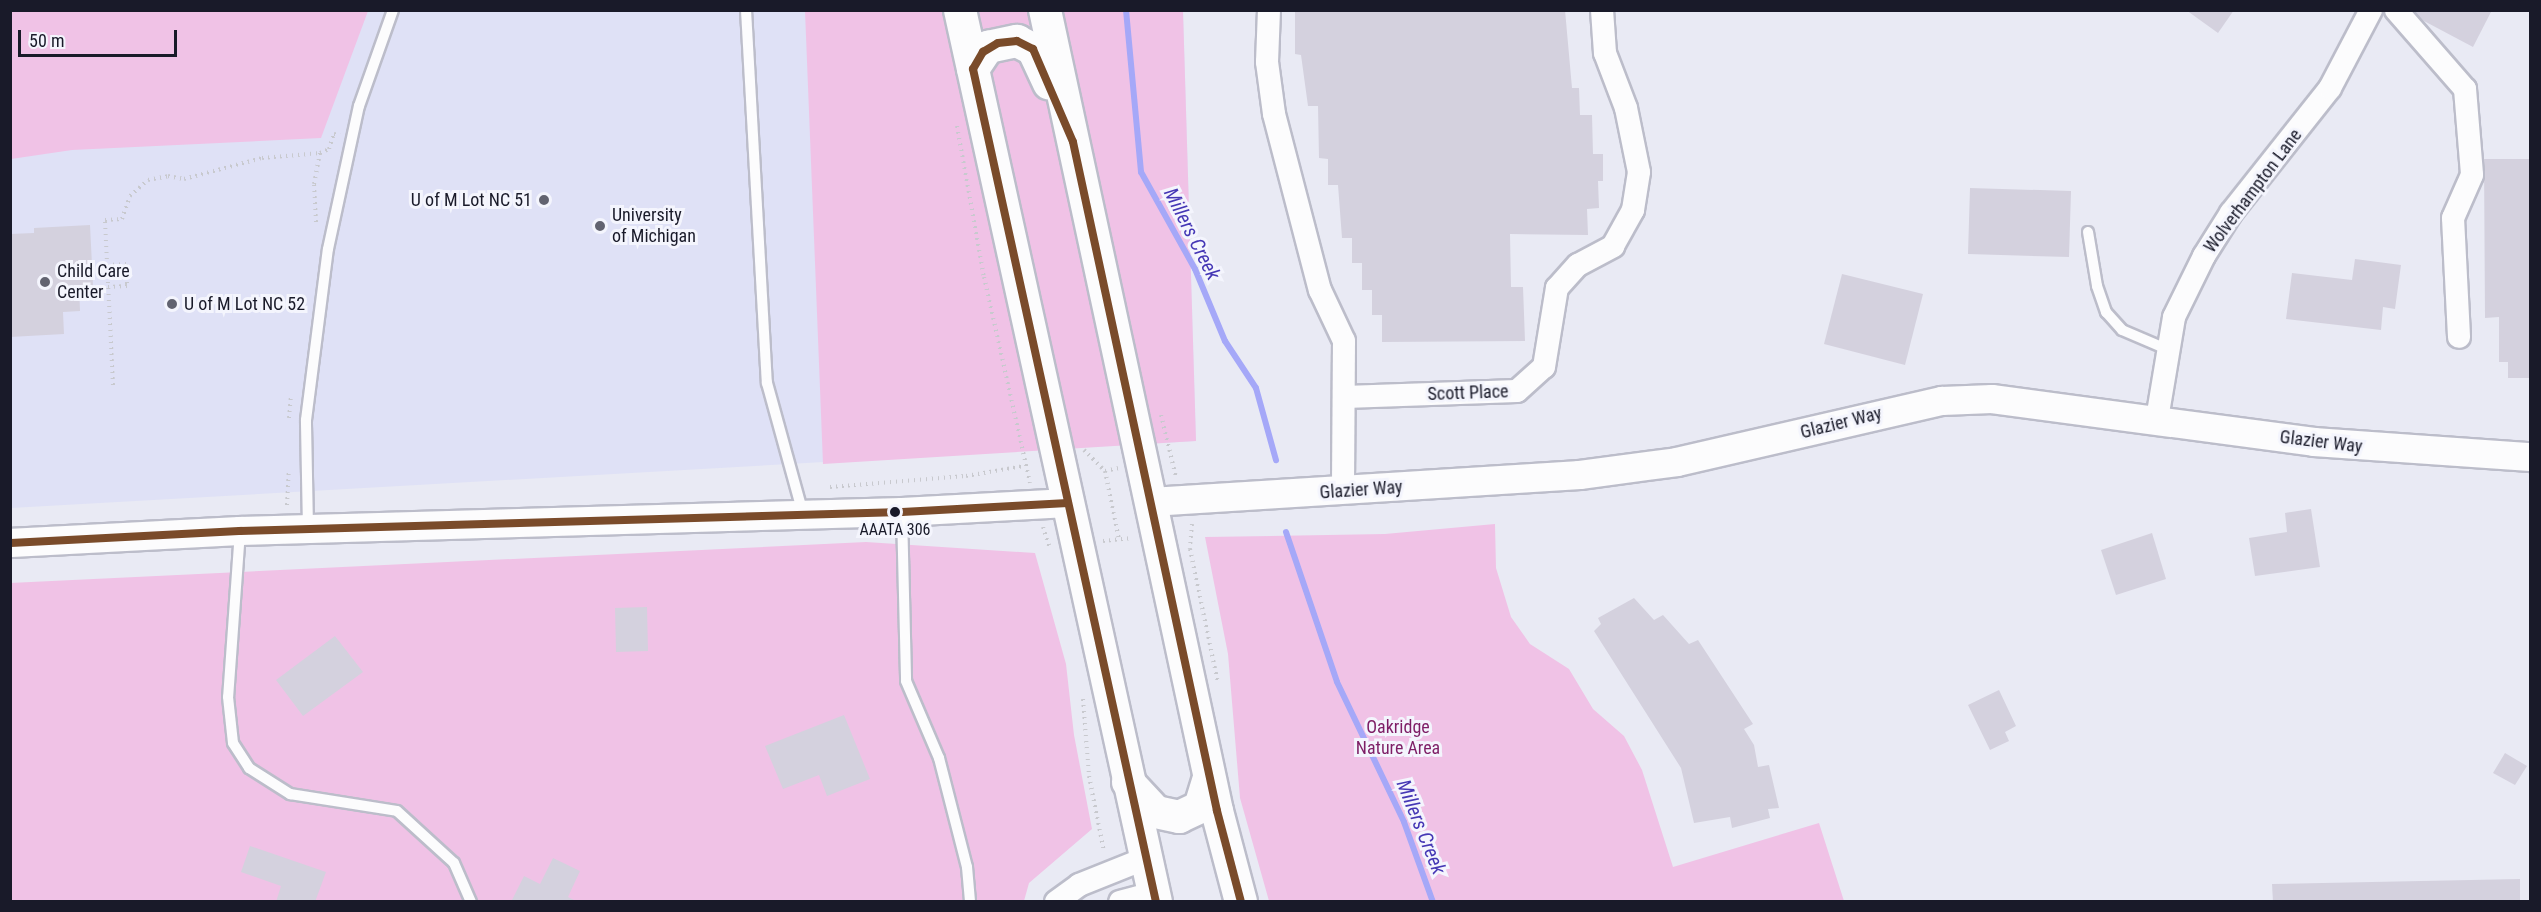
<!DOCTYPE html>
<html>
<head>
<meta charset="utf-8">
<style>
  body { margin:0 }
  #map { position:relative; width:2541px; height:912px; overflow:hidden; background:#e9eaf4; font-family:"Roboto Condensed",sans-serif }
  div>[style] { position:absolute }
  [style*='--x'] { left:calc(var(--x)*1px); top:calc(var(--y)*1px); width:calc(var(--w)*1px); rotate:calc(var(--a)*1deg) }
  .built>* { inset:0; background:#dfe1f6 }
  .green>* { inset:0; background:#f0c2e6 }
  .stream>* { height:6px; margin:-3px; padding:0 3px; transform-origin:3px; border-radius:3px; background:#a5a8f8 }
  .building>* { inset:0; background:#d4d1de }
  .path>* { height:4px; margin-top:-2px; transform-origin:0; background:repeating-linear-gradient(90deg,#c8c9ce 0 1.5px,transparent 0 6px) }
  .roads { filter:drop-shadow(2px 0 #bcbdca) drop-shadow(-2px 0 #bcbdca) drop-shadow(0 2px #bcbdca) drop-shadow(0 -2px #bcbdca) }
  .service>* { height:10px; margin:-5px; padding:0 5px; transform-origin:5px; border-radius:5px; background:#fcfcfd }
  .minor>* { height:22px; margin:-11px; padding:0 11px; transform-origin:11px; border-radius:11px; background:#fcfcfd }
  .tertiary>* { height:28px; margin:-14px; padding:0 14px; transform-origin:14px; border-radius:14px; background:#fcfcfd }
  .secondary>* { height:32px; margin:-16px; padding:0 16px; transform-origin:16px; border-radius:16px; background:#fcfcfd }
  .bus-1>* { height:8px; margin:-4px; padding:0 4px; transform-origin:4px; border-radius:4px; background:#7a4b2a }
  .dots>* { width:16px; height:16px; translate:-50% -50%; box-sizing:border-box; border:3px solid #f4f5fd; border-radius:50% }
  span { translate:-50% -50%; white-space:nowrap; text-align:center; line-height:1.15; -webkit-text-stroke:6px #f4f5fd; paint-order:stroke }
  .bus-label { font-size:16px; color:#191a29 }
  .street-label { font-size:18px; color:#191a29 }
  .poi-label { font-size:18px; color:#191a29 }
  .right { translate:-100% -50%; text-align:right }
  .left { translate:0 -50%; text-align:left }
  .park-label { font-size:18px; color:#7e1e66 }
  .water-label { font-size:20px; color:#4537b5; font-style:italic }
  .frame { position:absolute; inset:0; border:12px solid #191a29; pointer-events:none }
  .scale { position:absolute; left:18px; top:30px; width:159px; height:27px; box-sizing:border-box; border:3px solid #191a29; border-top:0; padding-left:8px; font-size:18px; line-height:21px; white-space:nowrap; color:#191a29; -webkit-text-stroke:4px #f4f5fd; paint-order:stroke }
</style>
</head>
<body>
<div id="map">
  <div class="built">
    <i style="clip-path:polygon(11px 11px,1183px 11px,1196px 441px,11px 508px)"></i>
  </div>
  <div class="green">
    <i style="clip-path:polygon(10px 11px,11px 10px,368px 11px,321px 138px,72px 150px,11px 159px)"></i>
    <i style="clip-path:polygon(805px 11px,1183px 11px,1196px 441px,823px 464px)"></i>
    <i style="clip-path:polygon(1495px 524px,1496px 568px,1511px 617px,1530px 644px,1569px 669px,1593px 709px,1624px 736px,1642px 770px,1673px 867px,1819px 823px,1844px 901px,1269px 901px,1240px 798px,1228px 654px,1205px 537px,1385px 534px)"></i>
    <i style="clip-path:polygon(866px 542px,1035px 553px,1066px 664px,1074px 735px,1092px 829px,1029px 883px,1024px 901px,11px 901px,10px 583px)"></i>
  </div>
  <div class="stream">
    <i style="--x:1126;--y:10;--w:163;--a:84.7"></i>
    <i style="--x:1141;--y:172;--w:111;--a:60.9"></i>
    <i style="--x:1195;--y:269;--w:78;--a:67.4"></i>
    <i style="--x:1225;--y:341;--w:56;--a:56.6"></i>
    <i style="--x:1256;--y:388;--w:75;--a:74.5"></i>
    <i style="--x:1286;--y:532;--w:158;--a:71.2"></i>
    <i style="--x:1337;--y:682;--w:155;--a:64.4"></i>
    <i style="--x:1404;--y:822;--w:85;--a:70.1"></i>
  </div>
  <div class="building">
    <i style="clip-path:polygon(1295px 10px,1565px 10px,1572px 88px,1579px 88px,1580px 115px,1592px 115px,1593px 154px,1603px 154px,1603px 181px,1598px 181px,1599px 208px,1587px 209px,1588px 235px,1510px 234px,1511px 287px,1523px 287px,1525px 341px,1382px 342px,1382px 315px,1372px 315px,1372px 290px,1362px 290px,1362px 263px,1352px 263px,1352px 238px,1342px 238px,1338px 185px,1328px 185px,1328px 159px,1319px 158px,1318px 106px,1308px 106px,1301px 55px,1295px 54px)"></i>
    <i style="clip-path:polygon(2186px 10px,2234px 10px,2218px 33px)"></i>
    <i style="clip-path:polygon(2414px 10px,2492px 10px,2473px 47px,2424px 21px)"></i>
    <i style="clip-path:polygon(2484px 159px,2530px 159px,2530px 378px,2508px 378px,2508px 362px,2499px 362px,2499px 317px,2485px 318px)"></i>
    <i style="clip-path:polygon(1970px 188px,2071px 191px,2069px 257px,1968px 254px)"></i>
    <i style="clip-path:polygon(90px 225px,93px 285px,79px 285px,80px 311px,63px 312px,64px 334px,10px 337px,10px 234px,34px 233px,34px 228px)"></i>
    <i style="clip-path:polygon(2355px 259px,2401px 265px,2395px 309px,2383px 307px,2381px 330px,2286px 319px,2292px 273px,2352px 280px)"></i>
    <i style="clip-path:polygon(1842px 274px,1923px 294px,1905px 365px,1824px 344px)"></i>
    <i style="clip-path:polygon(2311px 509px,2320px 567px,2255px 576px,2249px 538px,2287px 532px,2285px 513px)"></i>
    <i style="clip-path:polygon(2152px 533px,2166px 579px,2116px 595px,2101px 550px)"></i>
    <i style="clip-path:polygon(1634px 598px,1654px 620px,1663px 615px,1689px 644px,1698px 640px,1753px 724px,1744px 729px,1754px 745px,1758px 767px,1769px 765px,1779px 808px,1768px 809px,1770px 818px,1732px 828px,1730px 817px,1694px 823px,1681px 768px,1594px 631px,1601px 624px,1598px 618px)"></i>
    <i style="clip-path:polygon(647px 607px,648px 651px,616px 652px,615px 608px)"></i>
    <i style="clip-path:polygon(335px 636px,363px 672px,303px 716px,276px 680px)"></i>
    <i style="clip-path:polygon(1999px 690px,2016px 726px,2005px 732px,2009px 741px,1990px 750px,1968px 705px)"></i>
    <i style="clip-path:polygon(844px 715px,870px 779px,827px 796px,819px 775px,783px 789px,765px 746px)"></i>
    <i style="clip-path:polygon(2505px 753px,2527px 766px,2515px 785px,2493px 773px)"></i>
    <i style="clip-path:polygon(250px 846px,326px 872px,315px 902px,276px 902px,281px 886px,241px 872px)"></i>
    <i style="clip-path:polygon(553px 858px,580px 871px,568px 897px,578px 902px,511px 902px,524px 876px,540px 884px)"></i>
    <i style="clip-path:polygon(2520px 879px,2520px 902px,2273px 902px,2272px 884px)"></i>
  </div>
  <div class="path">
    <i style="--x:957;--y:126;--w:153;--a:79.9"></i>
    <i style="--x:984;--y:277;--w:211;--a:77.4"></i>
    <i style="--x:316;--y:222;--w:38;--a:-93"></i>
    <i style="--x:314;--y:184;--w:32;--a:-79"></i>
    <i style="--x:107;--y:265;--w:19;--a:-3"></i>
    <i style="--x:126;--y:264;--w:22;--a:87"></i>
    <i style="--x:127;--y:286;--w:19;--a:177"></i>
    <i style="--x:113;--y:385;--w:165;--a:-92.8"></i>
    <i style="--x:105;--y:220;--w:17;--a:-3"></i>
    <i style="--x:122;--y:219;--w:24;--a:-71"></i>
    <i style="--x:130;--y:196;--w:24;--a:-42"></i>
    <i style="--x:148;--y:180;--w:20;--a:-11"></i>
    <i style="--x:168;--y:176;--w:16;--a:11"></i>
    <i style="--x:184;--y:179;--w:81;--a:-15.1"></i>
    <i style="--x:262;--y:158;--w:58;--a:-4.9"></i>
    <i style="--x:320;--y:153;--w:10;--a:-24"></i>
    <i style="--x:329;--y:149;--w:16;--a:-72"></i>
    <i style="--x:334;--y:134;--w:6;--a:9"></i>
    <i style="--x:1161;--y:415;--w:64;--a:76.4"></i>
    <i style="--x:289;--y:418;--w:22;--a:-85"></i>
    <i style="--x:1084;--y:450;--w:30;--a:45"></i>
    <i style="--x:1105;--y:471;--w:14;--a:-12"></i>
    <i style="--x:1105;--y:471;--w:69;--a:78.4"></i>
    <i style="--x:830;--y:487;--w:136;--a:-4.6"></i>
    <i style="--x:966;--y:476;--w:59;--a:-9.8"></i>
    <i style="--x:287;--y:505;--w:34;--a:-87"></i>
    <i style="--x:1192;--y:524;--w:25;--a:95"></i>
    <i style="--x:1190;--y:549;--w:137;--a:78.2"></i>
    <i style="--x:1043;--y:527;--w:20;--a:72"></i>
    <i style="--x:1103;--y:541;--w:29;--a:-6"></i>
    <i style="--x:1083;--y:699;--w:77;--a:85.5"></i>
    <i style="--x:1089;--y:776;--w:77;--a:78.8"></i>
  </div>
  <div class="roads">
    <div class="service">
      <i style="--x:746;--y:10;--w:374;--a:86.8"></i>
      <i style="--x:767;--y:383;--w:136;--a:74.6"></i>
      <i style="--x:2088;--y:232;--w:55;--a:80.5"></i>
      <i style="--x:2097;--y:286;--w:28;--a:71"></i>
      <i style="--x:2106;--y:312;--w:24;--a:48"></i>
      <i style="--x:2122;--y:330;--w:51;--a:23.1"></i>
      <i style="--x:902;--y:513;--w:168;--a:88.6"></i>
      <i style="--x:906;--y:681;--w:84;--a:66.8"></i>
      <i style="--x:939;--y:758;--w:113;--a:75.6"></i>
      <i style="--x:967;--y:867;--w:35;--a:85"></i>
      <i style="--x:308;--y:528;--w:108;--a:-91.1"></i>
      <i style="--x:306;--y:420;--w:172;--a:-82.7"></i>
      <i style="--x:328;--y:249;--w:146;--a:-77.8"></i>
      <i style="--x:359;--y:106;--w:102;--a:-70.5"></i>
      <i style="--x:240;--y:531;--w:166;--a:94.1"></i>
      <i style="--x:228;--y:697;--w:46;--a:83.8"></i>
      <i style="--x:233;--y:743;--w:30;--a:57"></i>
      <i style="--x:249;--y:768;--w:49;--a:32.4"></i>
      <i style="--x:290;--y:794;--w:108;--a:9"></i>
      <i style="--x:397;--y:811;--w:77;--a:42.4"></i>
      <i style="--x:454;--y:863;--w:43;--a:66.4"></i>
    </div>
    <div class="minor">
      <i style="--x:1269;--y:10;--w:52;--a:92.2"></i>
      <i style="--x:1267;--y:62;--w:52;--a:82.3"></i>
      <i style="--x:1274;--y:114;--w:182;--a:75.4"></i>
      <i style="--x:1320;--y:290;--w:56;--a:64.8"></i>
      <i style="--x:1344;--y:341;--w:150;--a:90.4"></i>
      <i style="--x:2396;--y:10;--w:105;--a:48.9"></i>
      <i style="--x:2465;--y:89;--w:86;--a:85.3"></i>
      <i style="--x:2472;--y:175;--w:47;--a:113.8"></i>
      <i style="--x:2453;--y:218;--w:119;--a:87.1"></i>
      <i style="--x:1345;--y:397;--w:172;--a:-2"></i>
      <i style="--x:1517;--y:391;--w:36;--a:-42"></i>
      <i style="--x:1544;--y:367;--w:80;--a:-80.7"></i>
      <i style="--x:1557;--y:288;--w:31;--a:-48"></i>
      <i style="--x:1578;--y:265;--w:40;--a:-28"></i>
      <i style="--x:1613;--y:246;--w:41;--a:-60.9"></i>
      <i style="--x:1633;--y:210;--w:38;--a:-81"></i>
      <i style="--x:1639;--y:172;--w:65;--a:-101.5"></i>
      <i style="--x:1626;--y:108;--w:59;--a:-110.9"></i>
      <i style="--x:1605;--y:53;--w:43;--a:-94"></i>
      <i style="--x:2157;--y:419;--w:103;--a:-80.5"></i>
      <i style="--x:2174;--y:317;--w:68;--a:-63.8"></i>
      <i style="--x:2204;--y:256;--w:51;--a:-57.9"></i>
      <i style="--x:2231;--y:213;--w:159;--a:-51.6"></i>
      <i style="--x:2330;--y:88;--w:88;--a:-62.3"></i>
      <i style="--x:1056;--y:902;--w:29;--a:-36"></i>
      <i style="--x:1079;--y:885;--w:70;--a:-21.8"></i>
      <i style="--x:1120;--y:902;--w:34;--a:-15"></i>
    </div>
    <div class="tertiary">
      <i style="--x:1151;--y:502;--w:430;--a:-3.6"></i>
      <i style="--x:1580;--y:475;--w:98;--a:-7.6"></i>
      <i style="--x:1677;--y:462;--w:272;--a:-13"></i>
      <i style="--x:1942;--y:401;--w:50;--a:-2.3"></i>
      <i style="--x:1992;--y:399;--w:325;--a:7.6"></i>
      <i style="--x:2314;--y:442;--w:217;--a:4"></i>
      <i style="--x:10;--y:543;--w:230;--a:-3"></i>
      <i style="--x:240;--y:531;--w:662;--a:-1.64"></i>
      <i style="--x:902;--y:512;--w:166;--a:-3.1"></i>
    </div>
    <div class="secondary">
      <i style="--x:960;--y:10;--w:913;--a:77.61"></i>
      <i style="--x:1045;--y:10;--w:819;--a:77.88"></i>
      <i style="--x:1217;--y:811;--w:94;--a:75.2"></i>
      <i style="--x:973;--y:69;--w:27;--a:-56"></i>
      <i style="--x:988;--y:47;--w:30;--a:-12"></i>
      <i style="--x:1017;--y:41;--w:18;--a:27"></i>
      <i style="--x:1033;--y:49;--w:38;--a:65"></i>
      <i style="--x:1128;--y:782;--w:41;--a:47"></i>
      <i style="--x:1156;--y:812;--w:24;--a:12"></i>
      <i style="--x:1179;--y:817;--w:23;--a:-25"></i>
      <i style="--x:1200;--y:807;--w:31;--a:-73"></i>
    </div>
  </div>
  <div class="bus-1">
    <i style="--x:10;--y:543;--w:230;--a:-3"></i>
    <i style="--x:240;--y:531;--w:662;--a:-1.64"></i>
    <i style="--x:902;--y:512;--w:166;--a:-3.1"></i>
    <i style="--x:1156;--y:902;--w:853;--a:-102.39"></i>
    <i style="--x:973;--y:69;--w:20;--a:-60"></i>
    <i style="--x:983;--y:52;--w:17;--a:-31"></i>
    <i style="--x:998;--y:43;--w:19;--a:-6"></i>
    <i style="--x:1017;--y:41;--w:18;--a:27"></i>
    <i style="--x:1033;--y:49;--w:101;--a:66.7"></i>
    <i style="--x:1073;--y:142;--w:684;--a:77.85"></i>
    <i style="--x:1217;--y:811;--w:94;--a:75.2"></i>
  </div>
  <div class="dots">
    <i style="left:544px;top:200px;background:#626370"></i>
    <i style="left:600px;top:226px;background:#626370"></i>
    <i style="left:45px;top:282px;background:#626370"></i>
    <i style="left:172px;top:304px;background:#626370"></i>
    <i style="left:895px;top:512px;background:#191a29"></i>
  </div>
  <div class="bus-label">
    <span style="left:895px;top:530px">AAATA 306</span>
  </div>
  <div class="street-label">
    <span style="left:2253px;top:191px;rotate:-53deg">Wolverhampton Lane</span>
    <span style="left:1468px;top:393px;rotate:-2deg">Scott Place</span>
    <span style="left:1841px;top:423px;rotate:-14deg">Glazier Way</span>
    <span style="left:2321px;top:442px;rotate:7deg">Glazier Way</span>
    <span style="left:1361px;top:490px;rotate:-4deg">Glazier Way</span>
  </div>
  <div class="poi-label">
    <span class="right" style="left:532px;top:200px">U of M Lot NC 51</span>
    <span class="left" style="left:612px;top:226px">University<br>of Michigan</span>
    <span class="left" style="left:57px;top:282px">Child Care<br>Center</span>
    <span class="left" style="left:184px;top:304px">U of M Lot NC 52</span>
  </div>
  <div class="park-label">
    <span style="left:1398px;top:738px">Oakridge<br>Nature Area</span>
  </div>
  <div class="water-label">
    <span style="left:1192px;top:234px;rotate:63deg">Millers Creek</span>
    <span style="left:1421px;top:827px;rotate:68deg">Millers Creek</span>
  </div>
  <div class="frame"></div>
  <div class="scale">50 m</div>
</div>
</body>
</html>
